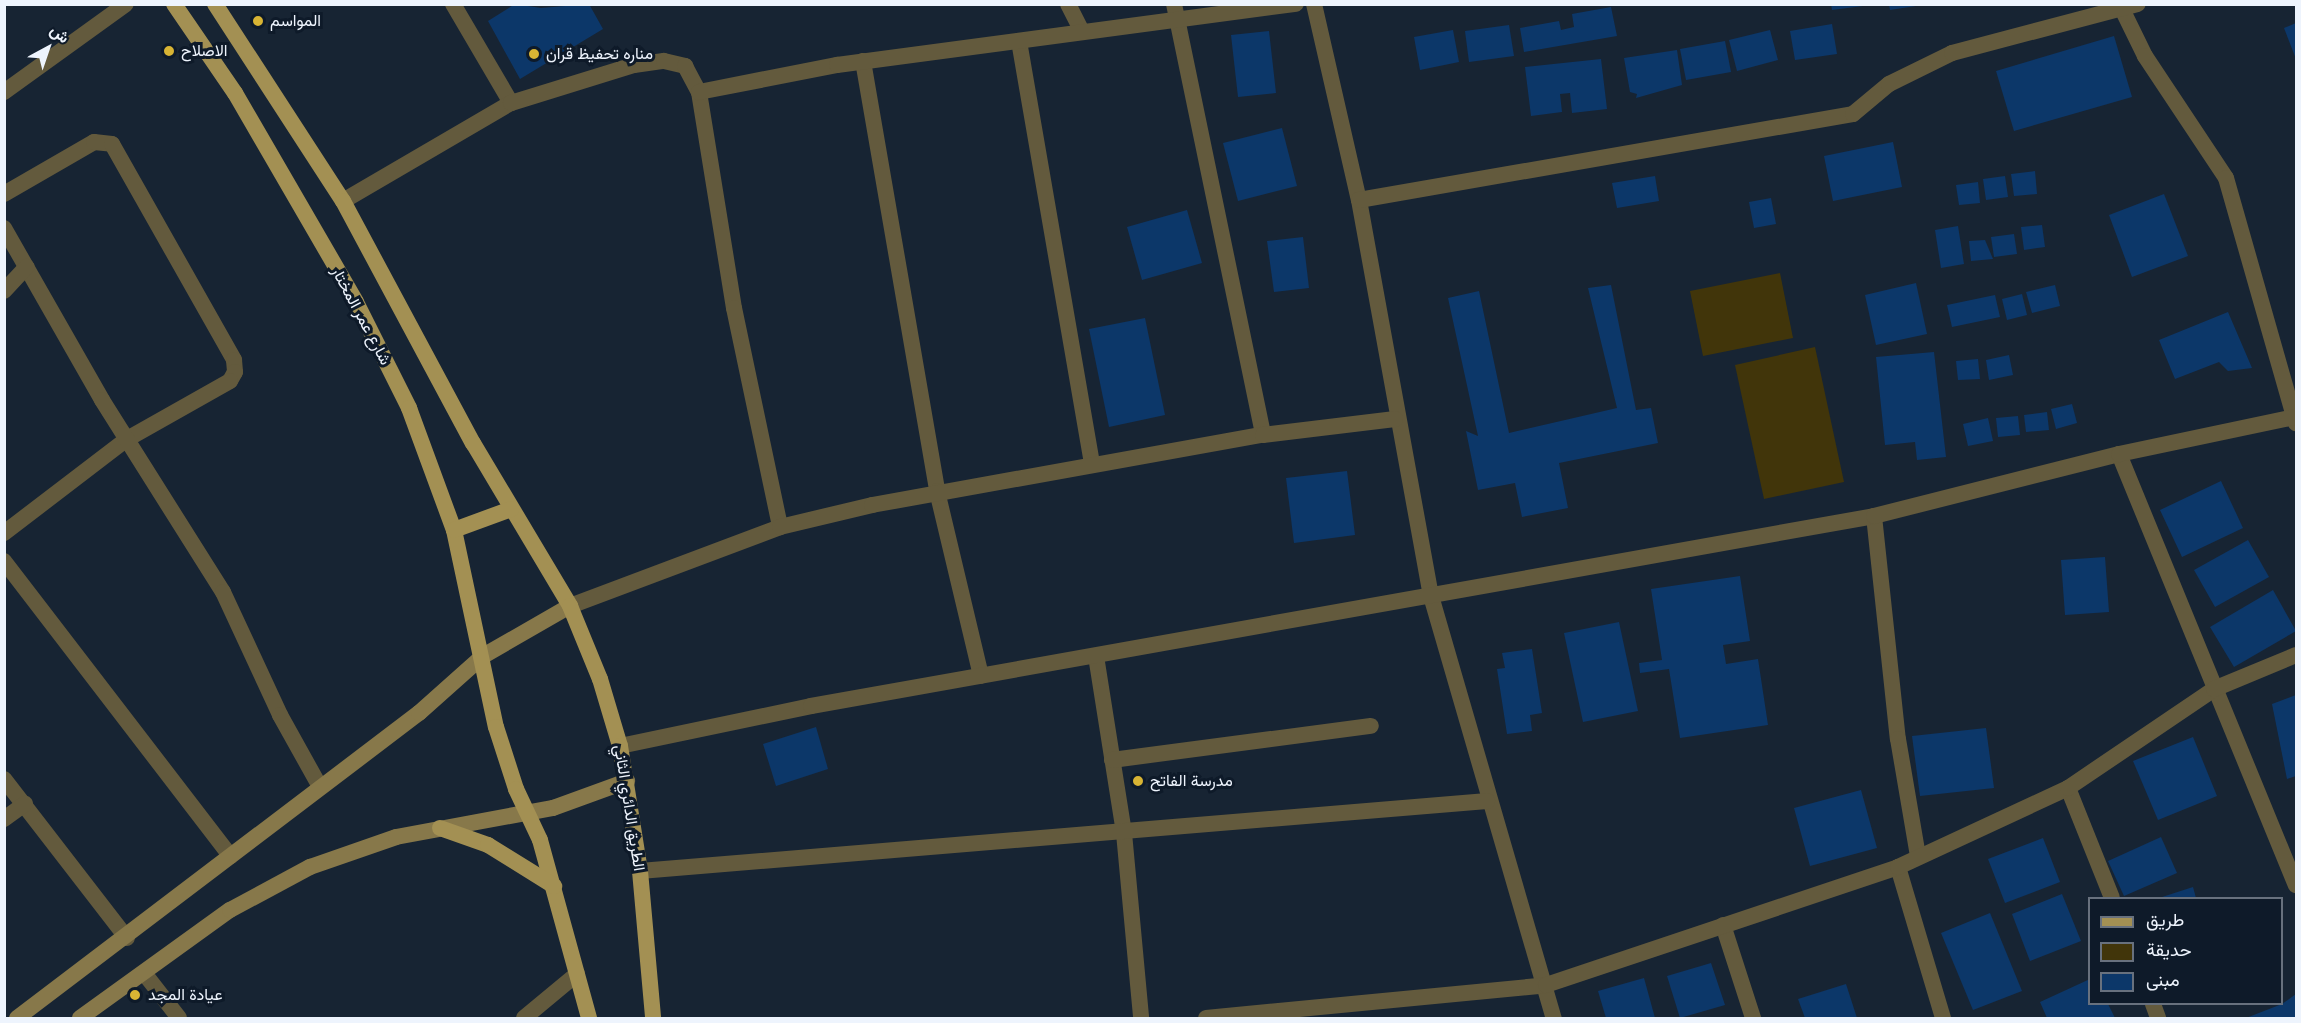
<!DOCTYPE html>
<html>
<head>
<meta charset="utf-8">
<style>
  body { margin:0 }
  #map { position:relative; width:2301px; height:1023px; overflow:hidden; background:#172433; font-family:"DM Sans",Vazirmatn,sans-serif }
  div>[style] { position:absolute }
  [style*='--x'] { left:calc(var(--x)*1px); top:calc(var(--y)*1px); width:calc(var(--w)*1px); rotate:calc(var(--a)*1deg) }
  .green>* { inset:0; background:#41350a }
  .building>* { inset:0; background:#0c3769 }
  .minor>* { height:16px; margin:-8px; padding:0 8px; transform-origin:8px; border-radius:8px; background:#635a3d }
  .secondary>* { height:16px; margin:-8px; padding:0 8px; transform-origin:8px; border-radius:8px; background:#87784a }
  .primary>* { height:16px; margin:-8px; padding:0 8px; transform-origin:8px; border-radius:8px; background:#a39053 }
  .dots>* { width:16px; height:16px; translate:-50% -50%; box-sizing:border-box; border:3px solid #0e1a29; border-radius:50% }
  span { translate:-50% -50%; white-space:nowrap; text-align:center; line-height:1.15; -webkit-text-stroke:6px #0e1a29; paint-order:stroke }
  .poi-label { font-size:16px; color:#eef4fd }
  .left { translate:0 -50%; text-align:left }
  .street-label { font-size:16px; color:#eef4fd }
  .frame { position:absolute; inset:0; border:6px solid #eef4fd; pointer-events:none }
  .legend { position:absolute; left:2088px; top:897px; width:195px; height:108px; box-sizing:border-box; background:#0e1a29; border:2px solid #68717e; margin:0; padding:8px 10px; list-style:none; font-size:18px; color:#eef4fd }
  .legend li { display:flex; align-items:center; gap:12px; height:30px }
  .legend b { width:30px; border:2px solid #68717e }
  .north { position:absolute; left:18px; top:18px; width:60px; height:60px; -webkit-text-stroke:4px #0e1a29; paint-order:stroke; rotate:40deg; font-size:16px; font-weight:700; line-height:24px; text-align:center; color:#eef4fd }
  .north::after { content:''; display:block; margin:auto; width:21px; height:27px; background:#eef4fd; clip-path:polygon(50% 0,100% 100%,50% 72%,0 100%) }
</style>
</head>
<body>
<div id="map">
  <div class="green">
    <i style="clip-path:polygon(1780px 273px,1793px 338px,1703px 356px,1690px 291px)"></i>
    <i style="clip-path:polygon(1815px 347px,1844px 482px,1764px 499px,1735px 365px)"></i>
  </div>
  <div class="building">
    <i style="clip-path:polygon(515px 4px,541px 8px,589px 4px,603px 29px,520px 79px,488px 21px)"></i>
    <i style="clip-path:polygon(1831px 4px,1863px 4px,1863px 6px,1832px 10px)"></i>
    <i style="clip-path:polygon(1889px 5px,1916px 5px,1916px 6px,1890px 10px)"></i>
    <i style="clip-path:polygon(1611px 7px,1617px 36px,1524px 52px,1520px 28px,1559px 21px,1561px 30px,1574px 27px,1572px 14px)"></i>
    <i style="clip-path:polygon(2296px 23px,2296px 59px,2284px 28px)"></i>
    <i style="clip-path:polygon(1832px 24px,1837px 54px,1795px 60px,1790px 31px)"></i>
    <i style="clip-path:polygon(1509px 25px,1514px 56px,1469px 62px,1465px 31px)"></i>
    <i style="clip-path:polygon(1453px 30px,1459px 62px,1420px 70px,1414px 37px)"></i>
    <i style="clip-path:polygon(1770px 30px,1778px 60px,1737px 71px,1729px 40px)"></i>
    <i style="clip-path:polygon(1269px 31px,1276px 93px,1238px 97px,1231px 35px)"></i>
    <i style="clip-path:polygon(2114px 36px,2132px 97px,2014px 131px,1996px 71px)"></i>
    <i style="clip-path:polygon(1725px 41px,1731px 72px,1686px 80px,1680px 49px)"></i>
    <i style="clip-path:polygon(1677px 50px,1682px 85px,1636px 98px,1637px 94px,1630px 92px,1624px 58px)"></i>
    <i style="clip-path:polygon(1601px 59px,1607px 109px,1572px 113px,1570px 93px,1560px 94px,1562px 112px,1531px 116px,1525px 67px)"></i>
    <i style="clip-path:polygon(1282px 128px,1297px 186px,1238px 201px,1223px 143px)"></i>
    <i style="clip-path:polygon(1893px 142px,1902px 187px,1833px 201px,1824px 156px)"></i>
    <i style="clip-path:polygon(2035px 171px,2037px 194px,2014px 196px,2011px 174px)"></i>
    <i style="clip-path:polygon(1655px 176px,1659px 201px,1617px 208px,1612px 183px)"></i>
    <i style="clip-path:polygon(2005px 176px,2008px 197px,1986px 200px,1983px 179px)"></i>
    <i style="clip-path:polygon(1978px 182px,1980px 203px,1959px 205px,1956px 185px)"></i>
    <i style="clip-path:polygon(2164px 194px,2188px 256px,2132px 277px,2109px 215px)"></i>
    <i style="clip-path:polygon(1771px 198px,1776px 224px,1754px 228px,1749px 202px)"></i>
    <i style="clip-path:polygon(1187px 210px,1202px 263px,1142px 280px,1127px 227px)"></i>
    <i style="clip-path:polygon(2042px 225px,2045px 247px,2024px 250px,2021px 227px)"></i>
    <i style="clip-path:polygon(1958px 226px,1964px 264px,1941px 268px,1935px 230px)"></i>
    <i style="clip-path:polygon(2014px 234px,2017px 254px,1994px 257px,1991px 237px)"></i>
    <i style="clip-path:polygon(1303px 237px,1309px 288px,1274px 292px,1267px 241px)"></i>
    <i style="clip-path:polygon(1985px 240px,1993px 259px,1971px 261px,1969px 241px)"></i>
    <i style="clip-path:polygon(1916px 283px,1927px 334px,1876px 345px,1865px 295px)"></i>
    <i style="clip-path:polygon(1611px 285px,1636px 410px,1651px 408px,1658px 443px,1559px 463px,1568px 508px,1522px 517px,1515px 483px,1478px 490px,1466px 431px,1478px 436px,1448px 298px,1479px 291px,1509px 433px,1617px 408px,1588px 288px)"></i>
    <i style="clip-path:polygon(2055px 285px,2060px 306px,2032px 313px,2026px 292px)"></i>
    <i style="clip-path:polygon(2022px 294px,2027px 315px,2007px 320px,2002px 299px)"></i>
    <i style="clip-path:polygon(1995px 295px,2000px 317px,1952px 327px,1947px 305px)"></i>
    <i style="clip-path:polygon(2228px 312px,2252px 368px,2228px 371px,2219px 362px,2175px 379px,2159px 340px)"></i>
    <i style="clip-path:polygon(1145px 318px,1165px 415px,1109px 427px,1089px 329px)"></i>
    <i style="clip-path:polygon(1934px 352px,1946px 457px,1917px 460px,1915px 442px,1885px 445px,1876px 357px)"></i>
    <i style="clip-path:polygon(2009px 355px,2013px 375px,1989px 380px,1986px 360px)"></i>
    <i style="clip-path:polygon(1978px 359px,1980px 379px,1958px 380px,1956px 361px)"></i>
    <i style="clip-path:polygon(2072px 404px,2077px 423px,2056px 429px,2051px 409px)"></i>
    <i style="clip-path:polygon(2047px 412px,2049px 430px,2026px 432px,2024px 415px)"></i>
    <i style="clip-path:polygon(2018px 416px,2020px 435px,1998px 437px,1996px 418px)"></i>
    <i style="clip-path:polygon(1988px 418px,1993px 441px,1968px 446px,1963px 424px)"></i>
    <i style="clip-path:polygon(1347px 471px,1355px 535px,1294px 543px,1286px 478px)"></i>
    <i style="clip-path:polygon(2221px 481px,2243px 528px,2182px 557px,2160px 510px)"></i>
    <i style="clip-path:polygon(2248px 540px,2269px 577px,2215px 607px,2194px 570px)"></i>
    <i style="clip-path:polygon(2105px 557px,2109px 612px,2065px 615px,2061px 560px)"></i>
    <i style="clip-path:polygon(1740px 576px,1750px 641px,1723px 645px,1726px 664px,1758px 659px,1768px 725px,1680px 738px,1669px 669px,1640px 673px,1639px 663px,1662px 660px,1651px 589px)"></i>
    <i style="clip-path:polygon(2273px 590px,2296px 631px,2234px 667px,2210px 627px)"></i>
    <i style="clip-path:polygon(1619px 622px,1638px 711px,1583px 722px,1564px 633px)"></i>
    <i style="clip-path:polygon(1532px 649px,1542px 713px,1530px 715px,1532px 731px,1507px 734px,1497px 669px,1505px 668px,1502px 653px)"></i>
    <i style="clip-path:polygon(2296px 695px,2296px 776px,2287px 779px,2272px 704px)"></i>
    <i style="clip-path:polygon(816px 727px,828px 769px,776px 786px,763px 744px)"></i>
    <i style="clip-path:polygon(1986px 728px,1994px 788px,1920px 796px,1912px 736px)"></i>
    <i style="clip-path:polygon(2193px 737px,2217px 796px,2158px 820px,2133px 761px)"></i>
    <i style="clip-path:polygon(1861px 790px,1877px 848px,1810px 866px,1794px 808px)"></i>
    <i style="clip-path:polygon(2161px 837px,2177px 873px,2124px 896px,2108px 861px)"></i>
    <i style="clip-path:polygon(2043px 838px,2060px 882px,2005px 903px,1988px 859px)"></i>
    <i style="clip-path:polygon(2193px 887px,2196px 898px,2159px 898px)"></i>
    <i style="clip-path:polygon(2062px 894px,2081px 941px,2030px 961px,2012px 914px)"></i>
    <i style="clip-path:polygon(1990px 913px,2022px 991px,1973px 1010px,1941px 933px)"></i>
    <i style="clip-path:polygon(1711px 963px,1725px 1005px,1680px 1018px,1667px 976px)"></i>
    <i style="clip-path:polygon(1644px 978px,1655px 1018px,1606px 1018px,1598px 991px)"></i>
    <i style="clip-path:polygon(2090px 979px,2090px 1004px,2108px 1004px,2115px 1018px,2047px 1018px,2040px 1002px)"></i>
    <i style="clip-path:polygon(1846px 984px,1857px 1018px,1805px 1018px,1798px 999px)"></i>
    <i style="clip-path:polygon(2296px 994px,2296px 1018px,2246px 1018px,2282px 1004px)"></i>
  </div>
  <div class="minor">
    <i style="--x:453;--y:4;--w:115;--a:59.6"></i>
    <i style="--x:1068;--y:4;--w:29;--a:63"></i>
    <i style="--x:1174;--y:4;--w:440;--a:78.3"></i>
    <i style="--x:1314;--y:4;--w:201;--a:77.1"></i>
    <i style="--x:1359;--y:200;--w:402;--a:79.7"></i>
    <i style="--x:1431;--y:596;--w:440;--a:73.8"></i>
    <i style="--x:2123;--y:11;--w:50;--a:63.9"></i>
    <i style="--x:2145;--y:56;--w:146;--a:56.4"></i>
    <i style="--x:2226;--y:178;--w:255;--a:74.1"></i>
    <i style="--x:1019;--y:41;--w:430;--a:80.2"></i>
    <i style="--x:863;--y:61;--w:436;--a:80.2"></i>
    <i style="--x:937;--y:491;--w:190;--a:76.6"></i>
    <i style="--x:4;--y:92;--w:150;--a:-35.8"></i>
    <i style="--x:699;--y:92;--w:219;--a:80.8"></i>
    <i style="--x:734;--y:308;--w:224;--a:78.1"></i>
    <i style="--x:4;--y:194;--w:104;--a:-30"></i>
    <i style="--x:94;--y:142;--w:18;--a:6"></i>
    <i style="--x:112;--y:144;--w:248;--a:60.5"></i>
    <i style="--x:234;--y:360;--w:12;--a:85"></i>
    <i style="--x:235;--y:372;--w:10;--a:119"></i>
    <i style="--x:230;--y:381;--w:118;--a:150.6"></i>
    <i style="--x:127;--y:439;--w:155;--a:142.6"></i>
    <i style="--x:1359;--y:200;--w:501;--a:-9.88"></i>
    <i style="--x:1853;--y:114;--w:47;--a:-39.8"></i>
    <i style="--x:1889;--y:84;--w:70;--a:-26.2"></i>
    <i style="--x:1952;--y:53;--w:192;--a:-14.8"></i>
    <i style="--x:343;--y:201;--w:194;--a:-30.3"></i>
    <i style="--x:511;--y:103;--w:129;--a:-17.2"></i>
    <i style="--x:634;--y:65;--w:30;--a:-8"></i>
    <i style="--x:664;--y:61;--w:22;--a:13"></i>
    <i style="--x:685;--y:66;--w:30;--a:62"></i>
    <i style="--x:699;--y:92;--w:141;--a:-11.1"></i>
    <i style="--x:837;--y:65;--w:463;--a:-7.6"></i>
    <i style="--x:4;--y:228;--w:198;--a:60.3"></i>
    <i style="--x:102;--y:400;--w:227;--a:57.8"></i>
    <i style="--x:223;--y:592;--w:136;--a:65.1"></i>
    <i style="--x:280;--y:715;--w:80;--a:60.9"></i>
    <i style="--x:4;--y:291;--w:33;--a:-47"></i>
    <i style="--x:2119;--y:454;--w:466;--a:67.7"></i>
    <i style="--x:1874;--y:516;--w:224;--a:83.9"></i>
    <i style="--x:1898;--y:739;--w:119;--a:80.3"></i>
    <i style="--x:4;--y:561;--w:372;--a:52.5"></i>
    <i style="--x:570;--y:606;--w:224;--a:-20.6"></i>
    <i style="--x:780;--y:527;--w:95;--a:-13.4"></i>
    <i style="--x:872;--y:505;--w:397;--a:-10.2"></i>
    <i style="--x:1263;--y:435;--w:133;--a:-6.9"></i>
    <i style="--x:1096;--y:656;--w:179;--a:81"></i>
    <i style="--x:1124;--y:833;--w:186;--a:84.7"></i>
    <i style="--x:620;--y:746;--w:195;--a:-11.8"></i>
    <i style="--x:811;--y:706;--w:1080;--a:-10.13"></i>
    <i style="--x:1874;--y:516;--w:253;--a:-14.2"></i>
    <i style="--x:2119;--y:454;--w:180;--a:-11.9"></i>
    <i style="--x:1112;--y:760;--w:261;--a:-7.5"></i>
    <i style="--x:4;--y:779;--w:201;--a:52.3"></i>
    <i style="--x:2068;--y:788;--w:118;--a:68.2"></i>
    <i style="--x:4;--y:819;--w:26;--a:-36"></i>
    <i style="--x:1898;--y:867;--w:158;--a:73.4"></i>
    <i style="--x:640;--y:871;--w:850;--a:-4.72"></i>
    <i style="--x:1723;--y:925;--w:98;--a:72.1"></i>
    <i style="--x:144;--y:973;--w:57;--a:52.1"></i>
    <i style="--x:2153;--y:1004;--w:15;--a:70"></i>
    <i style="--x:524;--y:1018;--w:69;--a:-39.7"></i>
    <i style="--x:1206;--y:1018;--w:342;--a:-5.5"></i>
    <i style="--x:1546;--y:985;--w:371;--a:-18.5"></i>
    <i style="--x:1898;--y:867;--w:187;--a:-24.9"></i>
    <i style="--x:2068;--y:788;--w:176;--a:-34.1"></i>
    <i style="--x:2214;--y:689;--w:89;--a:-22.5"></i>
  </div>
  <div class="secondary">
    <i style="--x:17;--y:1018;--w:505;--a:-37.19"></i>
    <i style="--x:419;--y:713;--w:86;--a:-41.7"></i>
    <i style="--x:483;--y:656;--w:100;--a:-29.9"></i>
    <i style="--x:80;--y:1018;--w:185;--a:-35.8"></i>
    <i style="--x:230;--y:910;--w:91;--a:-28.3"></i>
    <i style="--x:310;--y:867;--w:91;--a:-19.2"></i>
    <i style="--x:396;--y:837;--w:160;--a:-10.5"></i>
    <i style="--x:553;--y:808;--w:79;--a:-20"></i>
  </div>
  <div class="primary">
    <i style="--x:174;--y:4;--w:108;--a:55.6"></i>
    <i style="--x:235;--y:93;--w:241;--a:59.9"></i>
    <i style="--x:356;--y:302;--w:119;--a:63.4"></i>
    <i style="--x:409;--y:408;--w:130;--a:69.8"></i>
    <i style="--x:454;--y:530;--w:201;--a:78"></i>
    <i style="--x:496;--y:727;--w:65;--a:72.1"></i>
    <i style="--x:516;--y:789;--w:56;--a:64.8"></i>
    <i style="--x:540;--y:840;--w:185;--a:74.6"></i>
    <i style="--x:215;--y:4;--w:235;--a:57"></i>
    <i style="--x:343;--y:201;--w:275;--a:61.8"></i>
    <i style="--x:473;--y:443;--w:190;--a:59.2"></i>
    <i style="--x:570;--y:606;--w:79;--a:67.7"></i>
    <i style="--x:600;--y:679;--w:70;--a:73.4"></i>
    <i style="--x:620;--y:746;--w:127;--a:80.9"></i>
    <i style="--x:640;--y:871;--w:148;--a:84.9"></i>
    <i style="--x:454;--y:530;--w:61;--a:-20.2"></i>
    <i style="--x:440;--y:828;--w:51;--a:19.5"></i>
    <i style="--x:488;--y:845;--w:78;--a:31.8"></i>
  </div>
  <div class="dots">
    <i style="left:258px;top:21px;background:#d8b434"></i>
    <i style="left:169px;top:51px;background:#d8b434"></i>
    <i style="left:534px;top:54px;background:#d8b434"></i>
    <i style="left:1138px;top:781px;background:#d8b434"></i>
    <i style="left:135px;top:995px;background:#d8b434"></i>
  </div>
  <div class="poi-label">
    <span class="left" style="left:270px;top:21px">المواسم</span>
    <span class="left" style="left:181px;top:51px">الاصلاح</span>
    <span class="left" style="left:546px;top:54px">مناره تحفيظ قران</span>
    <span class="left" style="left:1150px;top:781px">مدرسة الفاتح</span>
    <span class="left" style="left:148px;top:995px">عيادة المجد</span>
  </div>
  <div class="street-label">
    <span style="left:361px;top:316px;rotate:62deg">شارع عمر المختار</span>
    <span style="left:629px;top:808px;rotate:81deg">الطريق الدائري الثاني</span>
  </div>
  <div class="frame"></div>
  <ul class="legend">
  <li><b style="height:8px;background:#a39053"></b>طريق</li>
  <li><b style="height:16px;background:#41350a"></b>حديقة</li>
  <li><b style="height:16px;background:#0c3769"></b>مبنى</li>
  </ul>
  <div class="north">ش</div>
</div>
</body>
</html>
